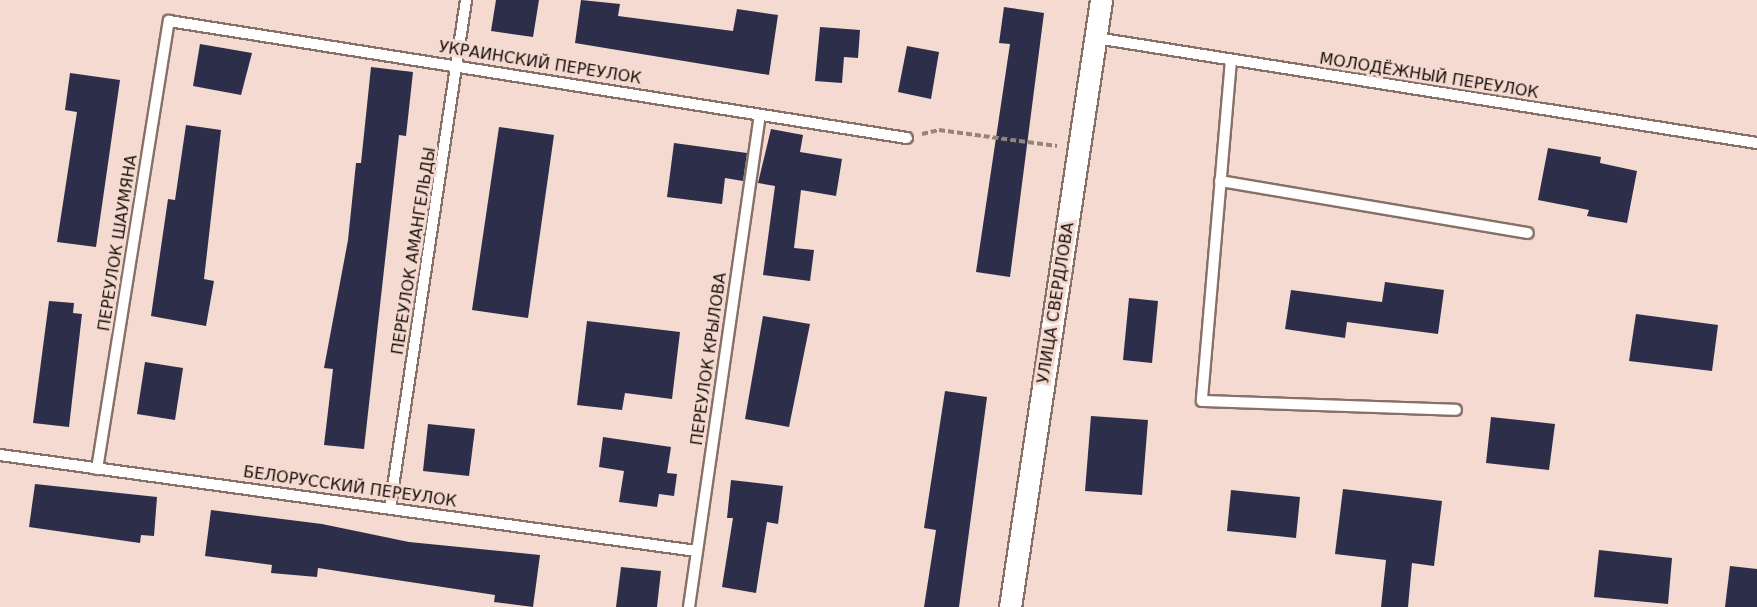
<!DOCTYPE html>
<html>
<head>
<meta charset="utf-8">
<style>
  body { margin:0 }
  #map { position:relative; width:1757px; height:607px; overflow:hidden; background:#f4dad0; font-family:"DejaVu Sans",sans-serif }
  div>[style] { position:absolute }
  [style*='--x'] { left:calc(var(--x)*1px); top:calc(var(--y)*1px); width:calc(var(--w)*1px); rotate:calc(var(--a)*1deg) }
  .building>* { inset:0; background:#2d2e49 }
  .path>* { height:4px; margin-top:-2px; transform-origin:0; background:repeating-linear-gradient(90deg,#96837c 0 6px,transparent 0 9px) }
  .roads { filter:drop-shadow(2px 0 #877067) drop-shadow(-2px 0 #877067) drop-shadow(0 2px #877067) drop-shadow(0 -2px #877067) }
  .lane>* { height:10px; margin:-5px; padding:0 5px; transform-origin:5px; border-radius:5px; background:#fff }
  .street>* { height:21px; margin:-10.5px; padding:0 10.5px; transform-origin:10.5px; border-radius:10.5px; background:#fff }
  span { translate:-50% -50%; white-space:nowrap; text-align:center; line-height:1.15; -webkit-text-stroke:6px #f4dad0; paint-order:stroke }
  .street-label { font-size:16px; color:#19100d }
</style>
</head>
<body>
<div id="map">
  <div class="building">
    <i style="clip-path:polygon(496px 0,539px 0,533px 37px,491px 31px)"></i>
    <i style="clip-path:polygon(581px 0,620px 4px,618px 16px,733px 31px,737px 9px,778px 15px,769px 75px,575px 43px)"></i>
    <i style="clip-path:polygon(1004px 7px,1044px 13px,1010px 277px,976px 272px,1010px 44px,999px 43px)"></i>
    <i style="clip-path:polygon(820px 27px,860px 30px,858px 58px,844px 57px,842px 83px,815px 81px)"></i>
    <i style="clip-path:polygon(200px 44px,252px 53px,241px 95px,193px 86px)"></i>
    <i style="clip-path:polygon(907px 46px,939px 52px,931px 99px,898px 92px)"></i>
    <i style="clip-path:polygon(371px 67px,413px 72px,406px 136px,399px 135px,364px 449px,324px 445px,333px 369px,324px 368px,348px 240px,356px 163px,361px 163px)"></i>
    <i style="clip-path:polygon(70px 73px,120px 80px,96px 247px,57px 242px,77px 112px,65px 110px)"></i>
    <i style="clip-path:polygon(186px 125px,221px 130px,204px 279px,214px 281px,206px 326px,151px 316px,168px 199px,175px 200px)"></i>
    <i style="clip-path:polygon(499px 127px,554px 135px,528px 318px,472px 310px)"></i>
    <i style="clip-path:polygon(771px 129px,803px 135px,800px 152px,842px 159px,836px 196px,801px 190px,794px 248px,814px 250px,810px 281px,763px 275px,775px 186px,758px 183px)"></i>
    <i style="clip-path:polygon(674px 143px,747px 153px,743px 181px,725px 178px,722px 204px,667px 197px)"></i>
    <i style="clip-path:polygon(1548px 148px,1601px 157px,1600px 163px,1637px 171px,1627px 223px,1587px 216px,1589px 210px,1538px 200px)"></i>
    <i style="clip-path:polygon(1385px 282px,1444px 290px,1438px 334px,1347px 322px,1345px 338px,1285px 329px,1291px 290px,1382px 302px)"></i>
    <i style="clip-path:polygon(1129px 298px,1158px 301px,1152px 363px,1123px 360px)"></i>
    <i style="clip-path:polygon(49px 301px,74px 303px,73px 313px,82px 314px,69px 427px,33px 423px)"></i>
    <i style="clip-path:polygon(1636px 314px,1718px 325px,1712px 371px,1629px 361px)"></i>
    <i style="clip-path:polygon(763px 316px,810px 324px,789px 427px,745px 419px)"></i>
    <i style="clip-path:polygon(587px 321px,680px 332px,672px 399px,625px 393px,622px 410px,577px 405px)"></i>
    <i style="clip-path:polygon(145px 362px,183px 368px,175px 420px,137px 414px)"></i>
    <i style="clip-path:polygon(945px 391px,987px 397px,959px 607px,924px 607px,936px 530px,924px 528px)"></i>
    <i style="clip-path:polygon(1091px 416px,1148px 420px,1142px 495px,1085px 491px)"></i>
    <i style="clip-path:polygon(1491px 417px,1555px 424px,1549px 470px,1486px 463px)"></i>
    <i style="clip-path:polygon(428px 424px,475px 429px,469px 476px,423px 471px)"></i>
    <i style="clip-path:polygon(603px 437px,671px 447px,667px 473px,677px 474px,674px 496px,659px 494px,657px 507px,619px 502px,624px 471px,599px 467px)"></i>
    <i style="clip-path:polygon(731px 480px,783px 486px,778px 524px,767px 522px,756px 593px,722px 587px,733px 518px,727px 518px)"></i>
    <i style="clip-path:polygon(35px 484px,157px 497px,154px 536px,141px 535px,140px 543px,29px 527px)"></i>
    <i style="clip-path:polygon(1343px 489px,1442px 501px,1434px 566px,1412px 563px,1408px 607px,1381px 607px,1386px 560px,1335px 554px)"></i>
    <i style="clip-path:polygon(1231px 490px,1300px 497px,1296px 538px,1227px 531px)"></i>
    <i style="clip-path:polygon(211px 510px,322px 524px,409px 542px,540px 555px,533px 607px,494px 602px,495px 595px,318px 568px,317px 577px,271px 573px,272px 565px,205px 556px)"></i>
    <i style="clip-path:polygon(1599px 550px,1672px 558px,1668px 604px,1594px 597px)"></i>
    <i style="clip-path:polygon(1730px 566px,1757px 569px,1757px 607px,1725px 607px)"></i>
    <i style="clip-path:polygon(621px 567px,661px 571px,657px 607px,616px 607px)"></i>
  </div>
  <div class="path">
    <i style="--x:922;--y:134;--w:17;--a:-13"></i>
    <i style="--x:939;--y:130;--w:119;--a:7.7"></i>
  </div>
  <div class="roads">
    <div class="lane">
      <i style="--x:1096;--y:38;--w:669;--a:9.03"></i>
      <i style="--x:1231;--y:60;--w:342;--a:94.9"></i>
      <i style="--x:1202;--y:401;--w:254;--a:2"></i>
      <i style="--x:1220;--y:181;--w:312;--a:9.6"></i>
      <i style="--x:0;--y:455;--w:703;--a:7.85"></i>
      <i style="--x:97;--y:469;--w:454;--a:-80.9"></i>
      <i style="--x:169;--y:21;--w:747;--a:9.01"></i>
      <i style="--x:390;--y:507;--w:513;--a:-81.47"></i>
      <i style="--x:689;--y:607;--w:497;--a:-81.8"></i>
    </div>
    <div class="street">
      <i style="--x:1010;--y:607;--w:614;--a:-81.47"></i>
    </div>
  </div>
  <div class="street-label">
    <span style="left:540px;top:63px;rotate:9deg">УКРАИНСКИЙ ПЕРЕУЛОК</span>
    <span style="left:1429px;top:76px;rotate:9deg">МОЛОДЁЖНЫЙ ПЕРЕУЛОК</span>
    <span style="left:118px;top:243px;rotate:-81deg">ПЕРЕУЛОК ШАУМЯНА</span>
    <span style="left:414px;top:251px;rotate:-81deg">ПЕРЕУЛОК АМАНГЕЛЬДЫ</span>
    <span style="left:1056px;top:303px;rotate:-81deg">УЛИЦА СВЕРДЛОВА</span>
    <span style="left:709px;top:359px;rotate:-82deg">ПЕРЕУЛОК КРЫЛОВА</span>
    <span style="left:350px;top:487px;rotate:8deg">БЕЛОРУССКИЙ ПЕРЕУЛОК</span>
  </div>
</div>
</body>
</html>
